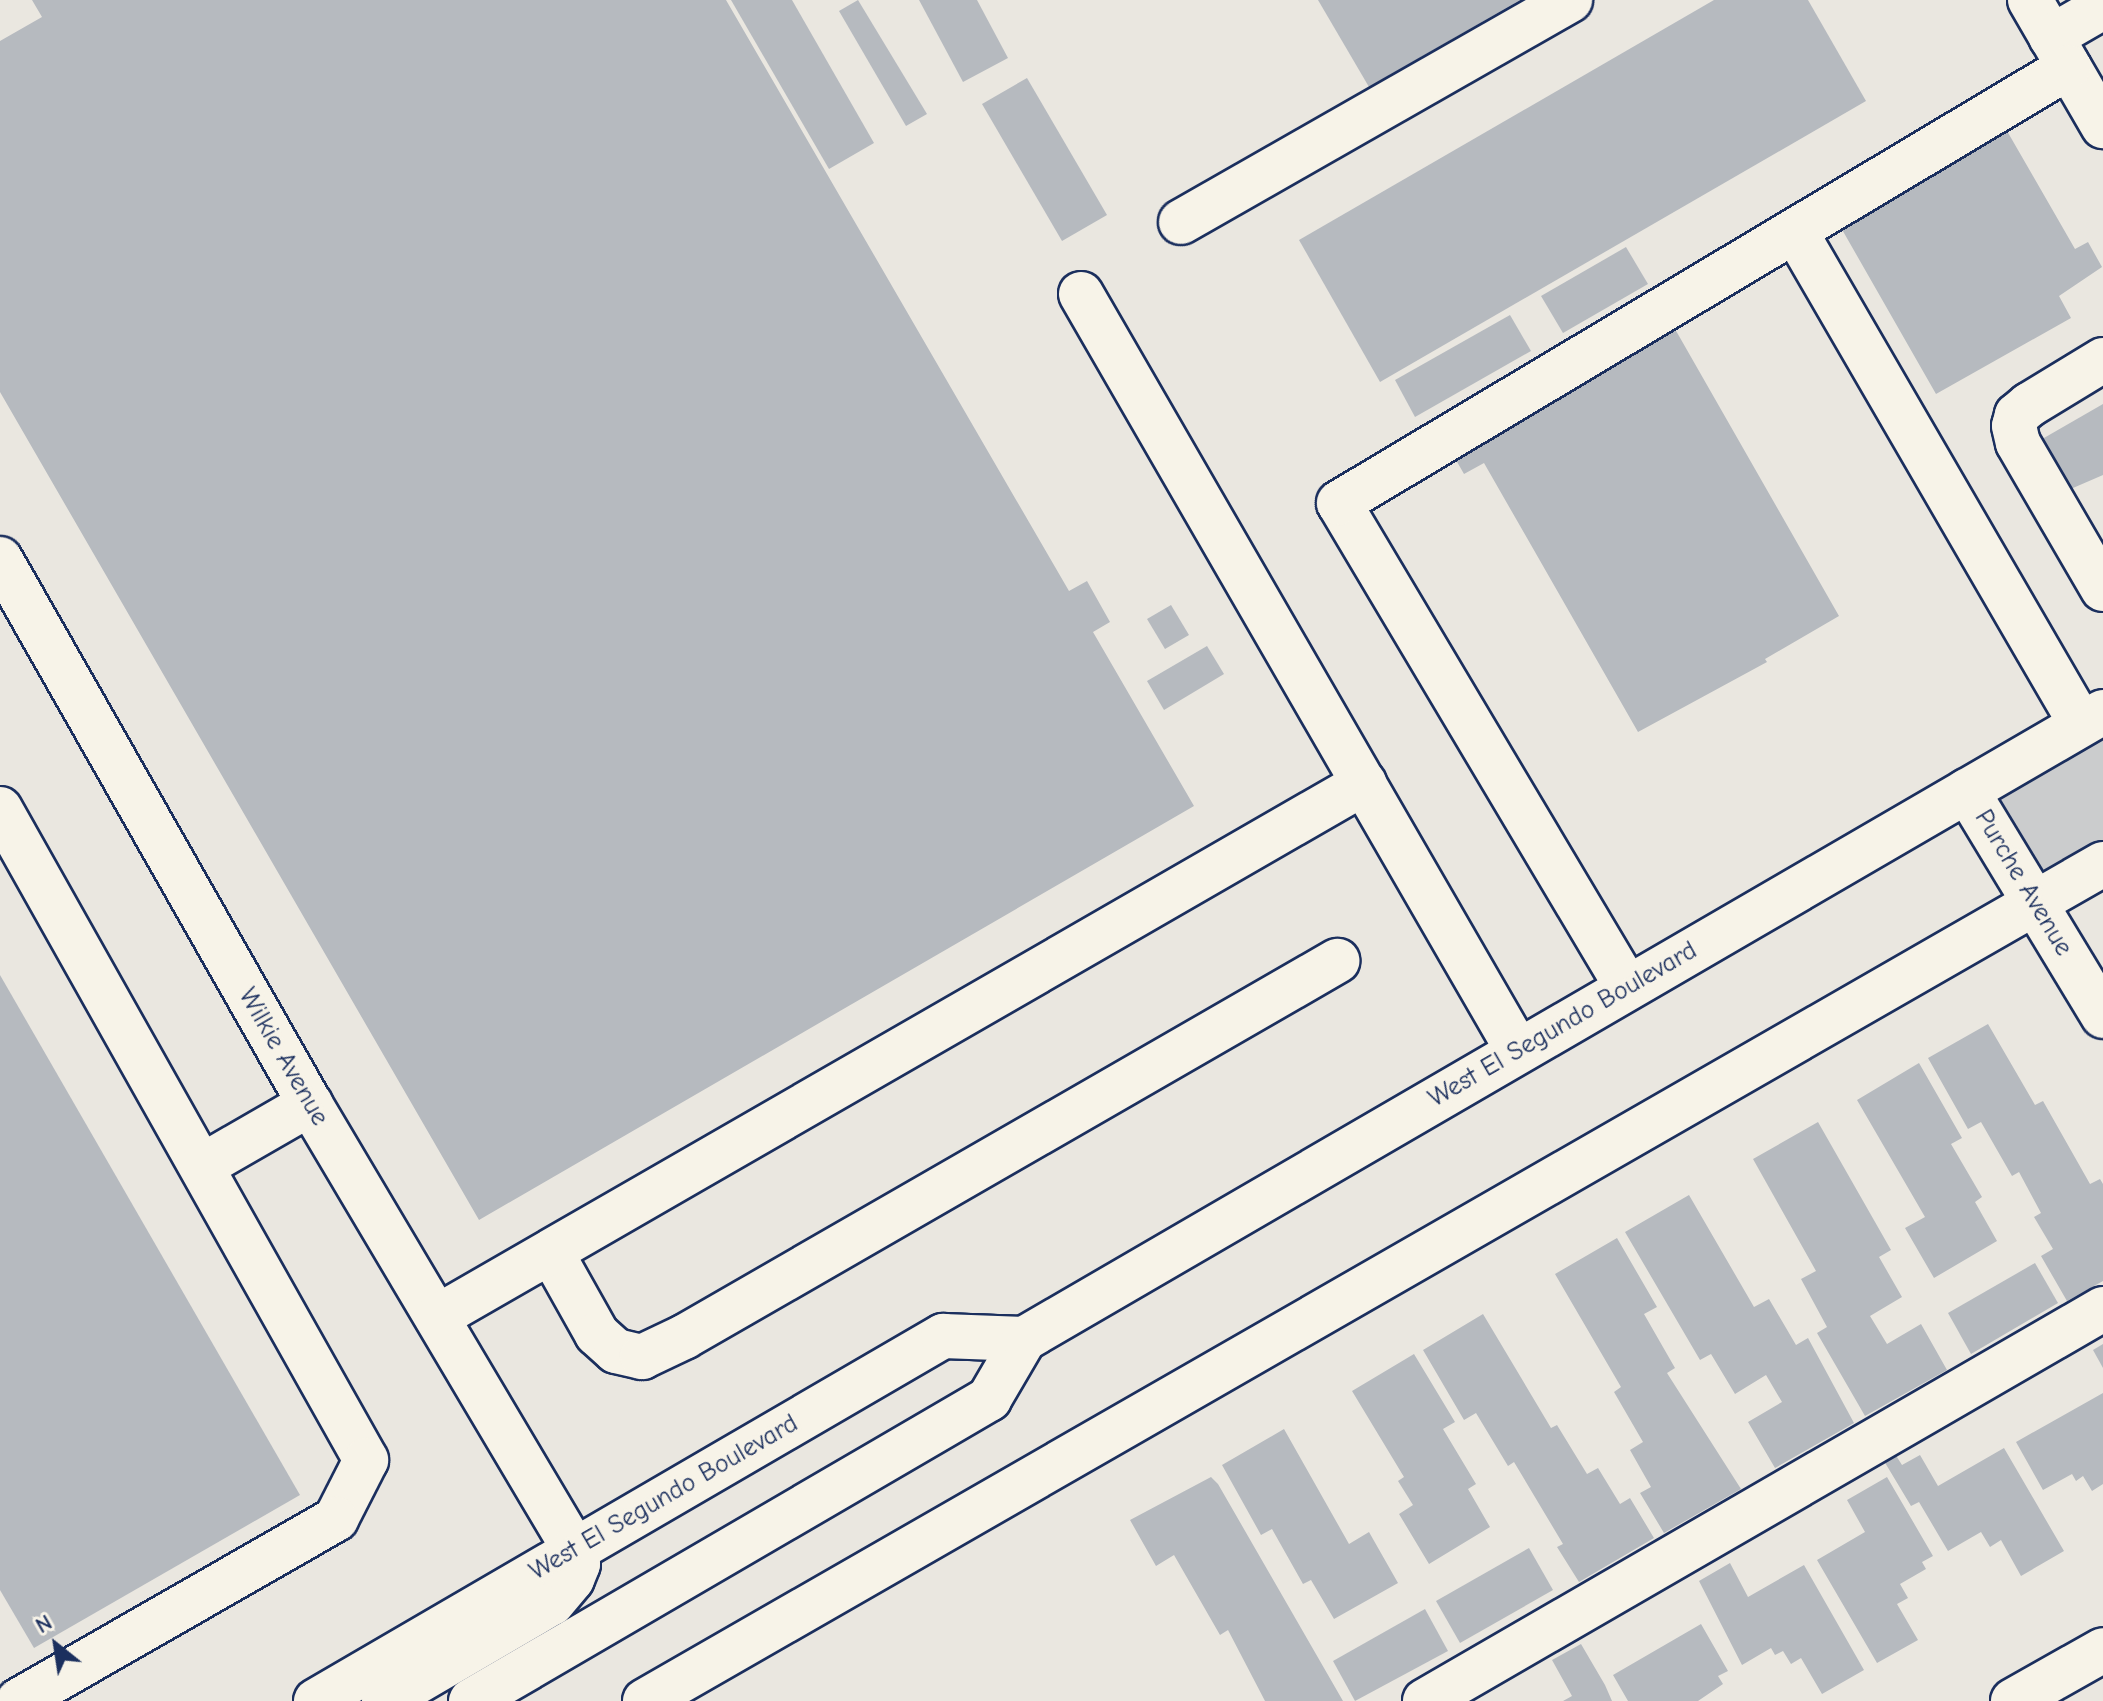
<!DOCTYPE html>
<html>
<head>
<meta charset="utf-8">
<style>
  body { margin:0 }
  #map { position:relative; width:2103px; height:1701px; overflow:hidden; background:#eae7e0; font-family:"Comic Neue",sans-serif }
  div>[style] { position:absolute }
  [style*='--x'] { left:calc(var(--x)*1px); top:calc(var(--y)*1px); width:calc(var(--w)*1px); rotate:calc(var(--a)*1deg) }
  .green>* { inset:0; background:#cbcccd }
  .building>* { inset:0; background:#b6babf }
  .roads { filter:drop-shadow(2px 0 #1b2f5e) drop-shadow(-2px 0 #1b2f5e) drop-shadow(0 2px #1b2f5e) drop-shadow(0 -2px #1b2f5e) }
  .minor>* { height:44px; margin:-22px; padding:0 22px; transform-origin:22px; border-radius:22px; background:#f7f3e8 }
  .major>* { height:44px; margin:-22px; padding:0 22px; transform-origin:22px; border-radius:22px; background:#f7f3e8 }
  span { translate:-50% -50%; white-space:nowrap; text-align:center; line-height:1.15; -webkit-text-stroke:7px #f7f3e8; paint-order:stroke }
  .street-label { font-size:26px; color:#1b2f5e }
  .north { position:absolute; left:16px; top:1605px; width:80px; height:80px; -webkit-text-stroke:6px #f7f3e8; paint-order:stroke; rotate:330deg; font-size:22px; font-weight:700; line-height:32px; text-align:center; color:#1b2f5e }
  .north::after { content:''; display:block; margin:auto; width:28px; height:36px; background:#1b2f5e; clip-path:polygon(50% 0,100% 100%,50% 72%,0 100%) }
</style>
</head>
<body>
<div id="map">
  <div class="green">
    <i style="clip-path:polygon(2103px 712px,2103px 864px,2035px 902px,1967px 791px)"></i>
  </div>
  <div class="building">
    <i style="clip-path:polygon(32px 0,726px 0,1069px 591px,1087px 581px,1110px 622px,1093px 632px,1194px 806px,479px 1220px,0 392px,0 41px,42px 17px)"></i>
    <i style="clip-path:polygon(731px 0,792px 0,874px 143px,829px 169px)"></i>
    <i style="clip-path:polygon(858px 0,927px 114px,906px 126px,839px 11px)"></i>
    <i style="clip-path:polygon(919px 0,977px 0,1008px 58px,963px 82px)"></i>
    <i style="clip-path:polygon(1318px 0,1520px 0,1369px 87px)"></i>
    <i style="clip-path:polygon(1714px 0,1808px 0,1866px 101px,1380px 382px,1299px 240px)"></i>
    <i style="clip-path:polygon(1027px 78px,1107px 215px,1062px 241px,982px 104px)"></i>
    <i style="clip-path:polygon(2003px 124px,2075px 249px,2088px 242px,2102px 267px,2059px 296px,2071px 318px,1936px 394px,1836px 219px)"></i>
    <i style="clip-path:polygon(1626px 247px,1648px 284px,1563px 333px,1541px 296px)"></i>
    <i style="clip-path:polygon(1510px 315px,1531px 351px,1415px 417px,1395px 380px)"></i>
    <i style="clip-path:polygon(1675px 329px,1839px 616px,1765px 659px,1767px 662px,1638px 732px,1484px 463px,1464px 474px,1456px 460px)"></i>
    <i style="clip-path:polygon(2103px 404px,2103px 475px,2066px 491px,2037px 442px)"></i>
    <i style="clip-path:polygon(1171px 605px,1189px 635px,1165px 649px,1147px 619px)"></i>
    <i style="clip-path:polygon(1207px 646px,1224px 674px,1164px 710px,1147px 681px)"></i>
    <i style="clip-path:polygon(0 975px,300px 1495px,34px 1648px,0 1590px)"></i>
    <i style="clip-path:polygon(1988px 1024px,2035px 1105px,2043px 1101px,2090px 1184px,2100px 1179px,2103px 1184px,2103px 1281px,2067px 1301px,2041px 1256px,2053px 1249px,2034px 1217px,2041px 1213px,2019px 1172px,2012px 1176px,1981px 1122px,1968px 1129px,1928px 1058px)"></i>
    <i style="clip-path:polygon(1919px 1063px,1962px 1138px,1951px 1144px,1982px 1197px,1975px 1202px,1997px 1241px,1934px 1278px,1905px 1228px,1925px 1217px,1857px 1100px)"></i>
    <i style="clip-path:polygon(1818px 1122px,1891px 1250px,1879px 1257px,1902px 1297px,1870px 1316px,1887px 1344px,1921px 1324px,1947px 1370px,1865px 1416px,1817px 1333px,1827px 1327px,1801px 1279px,1816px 1271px,1753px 1159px)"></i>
    <i style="clip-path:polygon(1689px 1195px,1754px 1307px,1769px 1299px,1796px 1345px,1808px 1338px,1854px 1423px,1775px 1468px,1748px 1422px,1782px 1402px,1766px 1375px,1735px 1394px,1711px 1354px,1700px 1360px,1625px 1232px)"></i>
    <i style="clip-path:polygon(1617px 1238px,1657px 1307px,1644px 1314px,1675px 1368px,1667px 1373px,1741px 1489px,1664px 1533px,1640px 1493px,1651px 1487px,1630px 1450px,1643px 1442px,1614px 1392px,1621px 1387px,1555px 1274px)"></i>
    <i style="clip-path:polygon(2035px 1263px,2058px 1303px,1971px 1354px,1948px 1313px)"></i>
    <i style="clip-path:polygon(1483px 1314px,1551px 1428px,1557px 1425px,1587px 1474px,1598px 1468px,1620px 1504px,1630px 1498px,1654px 1538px,1579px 1582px,1557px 1547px,1563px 1544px,1514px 1462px,1508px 1466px,1476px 1413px,1464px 1420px,1423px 1350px)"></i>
    <i style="clip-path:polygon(2103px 1344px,2103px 1368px,2093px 1350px)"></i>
    <i style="clip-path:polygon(1414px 1354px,1455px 1422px,1443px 1429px,1476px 1484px,1468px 1489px,1490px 1527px,1429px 1564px,1399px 1514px,1413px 1505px,1398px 1481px,1404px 1477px,1352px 1391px)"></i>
    <i style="clip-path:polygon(2103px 1393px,2103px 1484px,2092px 1491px,2083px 1476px,2076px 1481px,2072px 1474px,2043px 1490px,2016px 1442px)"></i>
    <i style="clip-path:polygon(1284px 1429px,1349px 1544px,1369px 1532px,1398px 1583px,1334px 1619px,1311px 1580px,1303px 1584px,1272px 1529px,1261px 1535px,1222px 1465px)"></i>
    <i style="clip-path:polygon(2004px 1448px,2064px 1551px,2021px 1576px,2001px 1540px,1990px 1547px,1981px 1532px,1948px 1551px,1919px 1502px,1911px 1506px,1884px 1461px,1895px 1454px,1902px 1465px,1920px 1455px,1938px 1486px)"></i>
    <i style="clip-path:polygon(1211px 1477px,1218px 1484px,1343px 1701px,1265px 1701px,1228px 1630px,1220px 1635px,1174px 1555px,1156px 1566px,1130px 1520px)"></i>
    <i style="clip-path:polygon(1887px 1477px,1933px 1556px,1922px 1562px,1926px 1569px,1900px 1584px,1908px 1598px,1897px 1604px,1918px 1640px,1877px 1663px,1817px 1560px,1865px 1532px,1847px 1500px)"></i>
    <i style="clip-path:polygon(1529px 1548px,1553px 1590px,1460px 1643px,1436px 1601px)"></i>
    <i style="clip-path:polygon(1730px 1563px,1748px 1597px,1804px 1565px,1864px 1670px,1822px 1694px,1801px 1658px,1791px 1664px,1783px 1651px,1775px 1655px,1771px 1648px,1742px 1665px,1699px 1581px)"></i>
    <i style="clip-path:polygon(1425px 1609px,1448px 1651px,1355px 1701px,1333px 1661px)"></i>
    <i style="clip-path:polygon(1701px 1624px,1728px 1671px,1718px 1676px,1723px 1684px,1698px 1701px,1628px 1701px,1613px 1675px)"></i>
    <i style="clip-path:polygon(1581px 1644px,1605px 1685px,1612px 1701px,1563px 1701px,1572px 1696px,1552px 1660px)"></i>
  </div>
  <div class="roads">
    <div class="minor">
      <i style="--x:2030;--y:0;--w:146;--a:59.9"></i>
      <i style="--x:2051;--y:37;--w:60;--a:-30"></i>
      <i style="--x:1181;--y:222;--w:448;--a:-29.7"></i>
      <i style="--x:1795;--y:231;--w:570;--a:59.88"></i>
      <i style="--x:1081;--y:294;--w:874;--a:60"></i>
      <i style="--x:2103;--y:360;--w:87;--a:148.7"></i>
      <i style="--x:2029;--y:405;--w:16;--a:140"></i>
      <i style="--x:2017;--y:415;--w:11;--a:105"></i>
      <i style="--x:2014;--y:426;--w:17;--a:77"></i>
      <i style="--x:2018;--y:443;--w:169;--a:59.8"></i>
      <i style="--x:0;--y:559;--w:627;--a:60.37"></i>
      <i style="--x:310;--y:1104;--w:517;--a:59.32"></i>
      <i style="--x:1967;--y:791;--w:263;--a:58.8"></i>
      <i style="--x:0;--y:809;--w:747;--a:60.65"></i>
      <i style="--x:366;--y:1460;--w:66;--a:117"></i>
      <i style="--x:336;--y:1519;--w:366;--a:150.2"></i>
      <i style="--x:1627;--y:987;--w:563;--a:-120.75"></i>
      <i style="--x:1339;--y:503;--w:850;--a:-30.85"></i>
      <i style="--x:202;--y:1166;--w:125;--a:-29.9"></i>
      <i style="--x:551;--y:1252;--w:94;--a:60.7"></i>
      <i style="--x:597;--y:1334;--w:25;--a:42"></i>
      <i style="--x:616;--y:1351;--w:27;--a:13"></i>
      <i style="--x:642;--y:1357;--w:47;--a:-25.5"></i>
      <i style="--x:684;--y:1337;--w:754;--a:-29.93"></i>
      <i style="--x:437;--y:1317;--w:1070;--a:-29.94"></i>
      <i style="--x:645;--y:1701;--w:1681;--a:-29.86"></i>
      <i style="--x:1425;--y:1701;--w:783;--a:-30.04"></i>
      <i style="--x:2013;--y:1701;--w:103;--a:-29.5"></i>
    </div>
    <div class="major">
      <i style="--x:316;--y:1701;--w:726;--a:-30.21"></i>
      <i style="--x:943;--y:1336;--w:81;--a:2.1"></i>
      <i style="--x:384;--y:1701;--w:194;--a:-30.3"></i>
      <i style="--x:552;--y:1603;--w:31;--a:-50"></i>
      <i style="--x:572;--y:1579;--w:16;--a:-68"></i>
      <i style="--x:578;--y:1564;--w:16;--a:-105"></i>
      <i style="--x:471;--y:1701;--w:600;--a:-30.24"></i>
      <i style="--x:989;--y:1399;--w:69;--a:-59.7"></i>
      <i style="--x:1024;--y:1339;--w:1248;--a:-30.16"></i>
    </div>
  </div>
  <div class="street-label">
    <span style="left:2023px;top:883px;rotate:59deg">Purche Avenue</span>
    <span style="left:1563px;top:1025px;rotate:-30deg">West El Segundo Boulevard</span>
    <span style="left:283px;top:1057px;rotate:60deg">Wilkie Avenue</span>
    <span style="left:664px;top:1498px;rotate:-30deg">West El Segundo Boulevard</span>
  </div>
  <div class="north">N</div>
</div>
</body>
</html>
